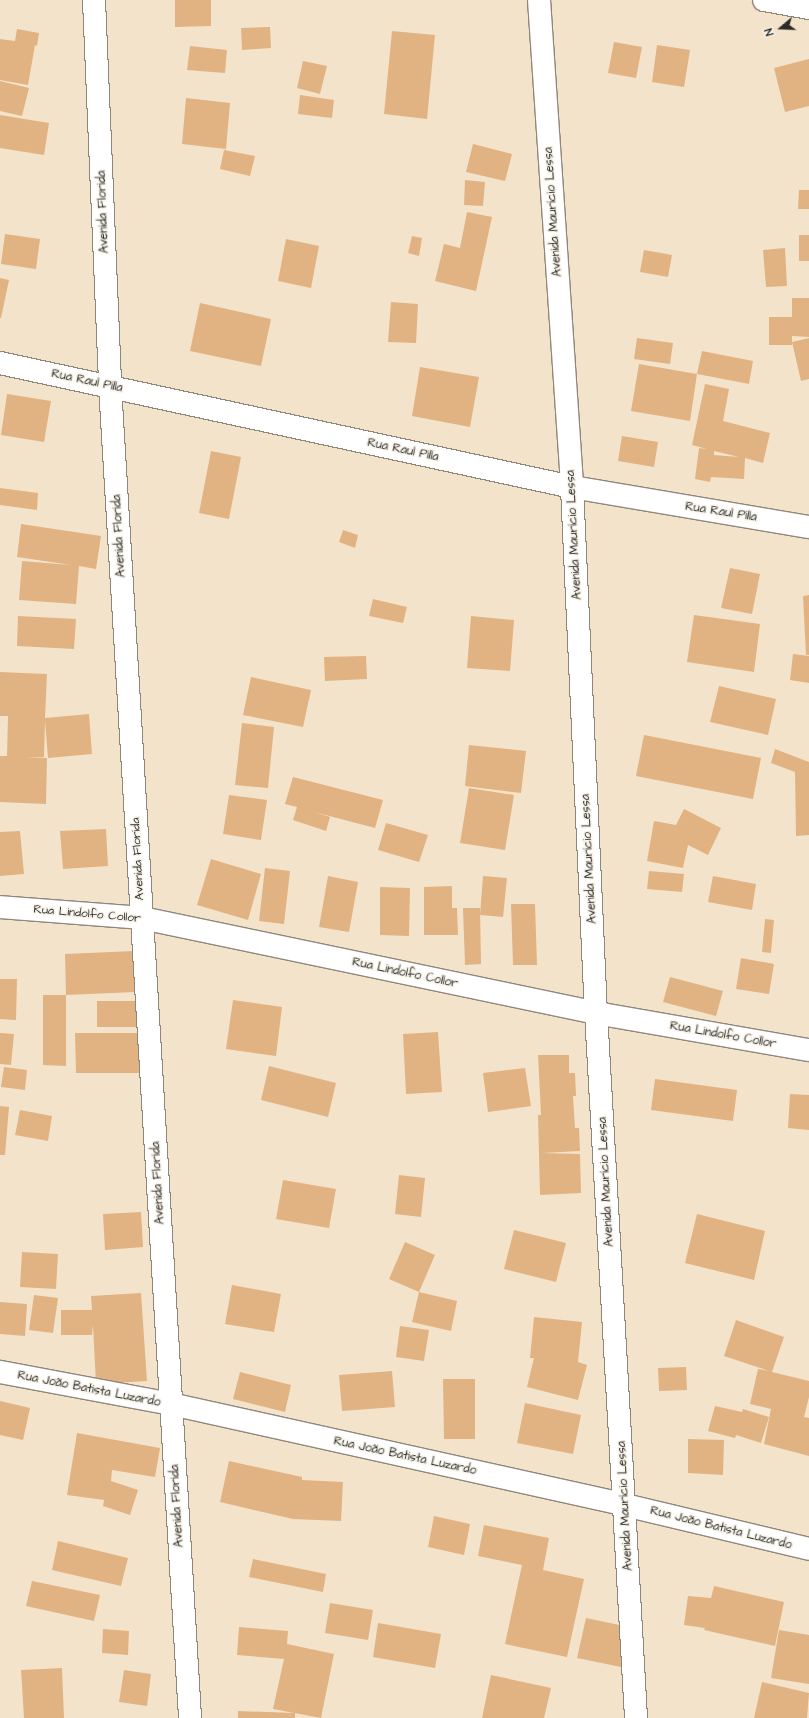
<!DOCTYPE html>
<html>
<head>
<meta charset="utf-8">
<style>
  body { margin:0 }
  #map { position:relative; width:809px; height:1718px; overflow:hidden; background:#f4e3cb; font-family:"Architects Daughter",sans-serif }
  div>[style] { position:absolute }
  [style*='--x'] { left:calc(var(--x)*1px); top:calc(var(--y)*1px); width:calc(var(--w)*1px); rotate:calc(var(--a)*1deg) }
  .building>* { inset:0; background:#e1b382 }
  .roads { filter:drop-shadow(1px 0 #90877b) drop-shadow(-1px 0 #90877b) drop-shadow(0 1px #90877b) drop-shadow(0 -1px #90877b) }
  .minor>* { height:22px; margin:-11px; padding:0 11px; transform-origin:11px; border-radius:11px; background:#fff }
  .tertiary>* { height:22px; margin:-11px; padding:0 11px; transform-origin:11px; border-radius:11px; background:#fff }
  span { translate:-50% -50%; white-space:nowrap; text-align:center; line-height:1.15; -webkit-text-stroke:3px #f7f3e8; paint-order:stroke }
  .street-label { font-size:12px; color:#2b2b2b }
  .north { position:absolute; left:761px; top:8px; width:40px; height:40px; -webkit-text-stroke:3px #f7f3e8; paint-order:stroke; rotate:251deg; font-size:11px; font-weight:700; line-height:16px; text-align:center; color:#2b2b2b }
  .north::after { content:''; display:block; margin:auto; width:14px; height:18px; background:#2b2b2b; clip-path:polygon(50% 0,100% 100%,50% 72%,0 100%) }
</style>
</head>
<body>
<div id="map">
  <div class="building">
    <i style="clip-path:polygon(175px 0,211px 0,211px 26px,175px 27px)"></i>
    <i style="clip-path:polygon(270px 27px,271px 48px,242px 50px,241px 28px)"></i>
    <i style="clip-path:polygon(17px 29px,39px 33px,37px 46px,35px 45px,28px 85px,0 80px,0 39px,15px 41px)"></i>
    <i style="clip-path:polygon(392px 31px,435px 35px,427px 119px,384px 114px)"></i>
    <i style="clip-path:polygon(614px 42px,642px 47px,636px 78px,608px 73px)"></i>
    <i style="clip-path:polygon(657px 45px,690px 50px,684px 87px,652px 82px)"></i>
    <i style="clip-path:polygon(190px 46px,227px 50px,225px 73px,187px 70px)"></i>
    <i style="clip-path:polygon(809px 59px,809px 106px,785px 112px,774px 68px)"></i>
    <i style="clip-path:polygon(303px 61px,327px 66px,320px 94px,297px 88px)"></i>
    <i style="clip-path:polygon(0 81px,29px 88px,22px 116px,0 111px)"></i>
    <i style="clip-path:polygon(300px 95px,334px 100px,332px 118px,298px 114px)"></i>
    <i style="clip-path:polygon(186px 98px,230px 103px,226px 149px,182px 144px)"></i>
    <i style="clip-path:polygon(0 115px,49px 123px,44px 155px,0 148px)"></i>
    <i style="clip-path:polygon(473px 144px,512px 154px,505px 181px,466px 172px)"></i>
    <i style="clip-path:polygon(224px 150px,255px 156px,250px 176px,220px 169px)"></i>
    <i style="clip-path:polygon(465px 180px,485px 182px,483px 206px,464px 205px)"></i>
    <i style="clip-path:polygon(799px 190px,809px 190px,809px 209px,798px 209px)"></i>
    <i style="clip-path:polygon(467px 212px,492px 217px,476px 291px,435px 281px,444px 244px,460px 248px)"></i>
    <i style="clip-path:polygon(5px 234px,40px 239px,36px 269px,1px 264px)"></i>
    <i style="clip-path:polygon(799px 235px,809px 235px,809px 261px,799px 261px)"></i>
    <i style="clip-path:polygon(412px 236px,422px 238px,419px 256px,408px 253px)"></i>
    <i style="clip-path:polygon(286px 239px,319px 246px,311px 288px,278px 281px)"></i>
    <i style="clip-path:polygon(785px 248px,787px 286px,766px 287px,763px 250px)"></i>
    <i style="clip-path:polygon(644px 250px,672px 255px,668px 277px,640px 272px)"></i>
    <i style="clip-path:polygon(0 278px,9px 280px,1px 318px,0 318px)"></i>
    <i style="clip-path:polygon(792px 298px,809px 298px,809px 337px,792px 336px,792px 342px,809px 338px,809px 379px,801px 381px,792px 342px,792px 345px,769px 345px,769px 317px,792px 317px)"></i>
    <i style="clip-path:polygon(391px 302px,418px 304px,416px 343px,388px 342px)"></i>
    <i style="clip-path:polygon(200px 303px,271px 319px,261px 366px,190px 351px)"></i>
    <i style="clip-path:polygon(637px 338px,673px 343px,670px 364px,634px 359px)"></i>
    <i style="clip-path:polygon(702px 351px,753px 361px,749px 384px,697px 374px)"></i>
    <i style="clip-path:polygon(639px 364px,697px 374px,690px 421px,631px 411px)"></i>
    <i style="clip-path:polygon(420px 367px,479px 377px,470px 427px,412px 416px)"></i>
    <i style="clip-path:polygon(evenodd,705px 384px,729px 389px,723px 421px,770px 433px,763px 463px,745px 458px,744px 479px,711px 477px,710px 482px,695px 479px,699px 448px,707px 449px,692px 445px,705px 384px,714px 451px,739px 457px,714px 455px,714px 451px)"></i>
    <i style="clip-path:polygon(7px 394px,51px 401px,44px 442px,1px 435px)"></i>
    <i style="clip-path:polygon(622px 436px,658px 442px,654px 467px,618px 461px)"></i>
    <i style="clip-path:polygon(211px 451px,241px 457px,229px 519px,199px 513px)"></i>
    <i style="clip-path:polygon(0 488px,38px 493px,37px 510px,0 505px)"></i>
    <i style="clip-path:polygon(21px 524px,101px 536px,96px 569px,79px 566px,76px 604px,19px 600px,22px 561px,71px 565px,17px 557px)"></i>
    <i style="clip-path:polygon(343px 530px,358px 535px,355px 548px,339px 542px)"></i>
    <i style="clip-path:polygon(730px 568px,760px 574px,752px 614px,721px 608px)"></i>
    <i style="clip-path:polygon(809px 595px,809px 655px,806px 655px,803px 596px)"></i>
    <i style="clip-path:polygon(373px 599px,407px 607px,403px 623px,369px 616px)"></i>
    <i style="clip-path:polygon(694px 615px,760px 624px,754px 672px,687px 662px)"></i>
    <i style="clip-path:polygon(18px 616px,76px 619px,74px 649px,17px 646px)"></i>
    <i style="clip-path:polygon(471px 616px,514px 620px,510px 671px,467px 668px)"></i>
    <i style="clip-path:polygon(793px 654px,809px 656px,809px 683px,790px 680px)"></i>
    <i style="clip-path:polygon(366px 656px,367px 679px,325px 681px,324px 657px)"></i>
    <i style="clip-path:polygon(0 672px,47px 674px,45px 718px,89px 714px,92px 754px,48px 758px,45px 720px,44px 757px,26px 757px,47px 758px,46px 804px,0 802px,0 756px,7px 756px,8px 716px,0 716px)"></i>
    <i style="clip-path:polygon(251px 677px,311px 690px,303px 727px,243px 715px)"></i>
    <i style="clip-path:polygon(719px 686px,776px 699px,768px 735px,710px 722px)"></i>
    <i style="clip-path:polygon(242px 723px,274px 727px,268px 788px,235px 785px)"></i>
    <i style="clip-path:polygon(644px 735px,761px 758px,753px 799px,636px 776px)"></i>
    <i style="clip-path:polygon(469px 745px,526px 751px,521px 793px,465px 786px)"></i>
    <i style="clip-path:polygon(775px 749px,809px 762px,809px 835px,796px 836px,795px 772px,771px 763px)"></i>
    <i style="clip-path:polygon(293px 777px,383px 800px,375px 828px,314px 812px,330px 817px,326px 831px,293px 820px,297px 807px,285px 804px)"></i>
    <i style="clip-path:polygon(469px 788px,514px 795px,505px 850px,460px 843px)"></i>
    <i style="clip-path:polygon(229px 795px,267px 800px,261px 840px,223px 834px)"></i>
    <i style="clip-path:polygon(684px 809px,721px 828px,708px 855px,688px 845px,683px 868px,647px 861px,654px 821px,676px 825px)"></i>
    <i style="clip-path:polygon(386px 823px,428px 835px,419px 862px,378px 850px)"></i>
    <i style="clip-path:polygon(106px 829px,108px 866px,63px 869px,60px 831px)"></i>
    <i style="clip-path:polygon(20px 831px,24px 874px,0 876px,0 832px)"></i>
    <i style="clip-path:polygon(211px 859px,261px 874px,248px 920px,197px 905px)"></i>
    <i style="clip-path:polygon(265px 868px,290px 871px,284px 924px,259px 921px)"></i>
    <i style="clip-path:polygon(649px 871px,684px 874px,682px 892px,647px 889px)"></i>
    <i style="clip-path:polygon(328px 876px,358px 882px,349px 932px,319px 927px)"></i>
    <i style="clip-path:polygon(483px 876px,507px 878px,503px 917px,480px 915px)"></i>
    <i style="clip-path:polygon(713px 876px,756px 884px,752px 910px,708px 902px)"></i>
    <i style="clip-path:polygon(452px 886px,452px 908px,457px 908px,458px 935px,424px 935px,424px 887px)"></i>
    <i style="clip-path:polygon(380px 887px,410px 888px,409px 936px,380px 935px)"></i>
    <i style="clip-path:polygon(511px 904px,535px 904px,537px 965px,513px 965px)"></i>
    <i style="clip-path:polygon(463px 908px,480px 908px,481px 964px,465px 965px)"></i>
    <i style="clip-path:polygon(765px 919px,774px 920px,771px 953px,762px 952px)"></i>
    <i style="clip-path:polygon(134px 951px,135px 992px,66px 995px,65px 954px)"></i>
    <i style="clip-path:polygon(741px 958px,774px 964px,769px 994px,736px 989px)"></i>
    <i style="clip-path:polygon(670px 977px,723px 991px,716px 1016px,663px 1002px)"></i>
    <i style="clip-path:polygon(0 979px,17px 979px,16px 1020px,0 1019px)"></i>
    <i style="clip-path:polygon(43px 995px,66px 995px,66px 1066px,43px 1065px)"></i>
    <i style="clip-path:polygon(233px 1000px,282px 1007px,276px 1056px,226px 1049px)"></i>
    <i style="clip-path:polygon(97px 1001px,144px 1001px,143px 1027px,97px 1027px)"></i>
    <i style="clip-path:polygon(438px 1032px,442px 1092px,406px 1094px,403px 1034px)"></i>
    <i style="clip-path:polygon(0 1033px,14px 1034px,11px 1065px,0 1064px)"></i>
    <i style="clip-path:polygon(75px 1033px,142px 1033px,142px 1073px,76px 1073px)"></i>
    <i style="clip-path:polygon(538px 1055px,569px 1055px,569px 1073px,575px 1073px,576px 1096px,573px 1096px,575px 1128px,579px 1128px,580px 1151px,542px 1153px,580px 1154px,581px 1193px,540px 1195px,538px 1115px,541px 1115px)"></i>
    <i style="clip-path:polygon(269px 1066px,336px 1083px,328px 1117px,261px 1100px)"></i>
    <i style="clip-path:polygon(4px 1067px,27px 1070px,25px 1090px,1px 1087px)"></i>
    <i style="clip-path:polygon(525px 1068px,531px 1106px,488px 1112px,483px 1073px)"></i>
    <i style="clip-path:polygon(655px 1079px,737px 1090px,733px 1121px,651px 1110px)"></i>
    <i style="clip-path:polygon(790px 1094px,809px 1095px,809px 1130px,788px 1128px)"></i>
    <i style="clip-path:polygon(0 1106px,9px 1107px,5px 1155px,0 1155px)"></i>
    <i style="clip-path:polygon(20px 1110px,52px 1116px,48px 1141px,15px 1135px)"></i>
    <i style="clip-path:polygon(399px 1175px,425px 1178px,421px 1217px,395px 1214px)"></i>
    <i style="clip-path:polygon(283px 1180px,336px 1189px,329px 1228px,276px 1219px)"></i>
    <i style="clip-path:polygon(141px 1212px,143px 1247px,105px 1250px,103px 1214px)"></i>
    <i style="clip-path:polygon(697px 1214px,765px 1231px,754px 1280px,685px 1263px)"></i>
    <i style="clip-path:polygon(514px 1230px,566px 1243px,556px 1282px,504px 1269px)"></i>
    <i style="clip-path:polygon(405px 1242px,435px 1255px,419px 1292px,457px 1301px,451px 1331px,412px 1322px,419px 1292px,389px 1279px)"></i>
    <i style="clip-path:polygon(22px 1252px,58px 1254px,56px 1289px,20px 1287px)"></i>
    <i style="clip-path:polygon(232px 1285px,281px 1294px,274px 1332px,225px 1324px)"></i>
    <i style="clip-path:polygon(141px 1293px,147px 1381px,96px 1384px,93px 1325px,92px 1335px,61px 1335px,61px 1310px,92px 1310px,91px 1296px)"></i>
    <i style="clip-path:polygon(34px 1295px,58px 1298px,53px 1333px,29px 1330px)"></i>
    <i style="clip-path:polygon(0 1302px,27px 1304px,25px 1336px,0 1334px)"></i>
    <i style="clip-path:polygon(534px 1317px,582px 1322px,578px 1362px,587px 1365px,578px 1400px,527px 1387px,534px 1358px,530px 1358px)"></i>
    <i style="clip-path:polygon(736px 1320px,784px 1337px,772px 1372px,809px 1381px,809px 1397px,804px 1417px,809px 1418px,809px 1456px,764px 1444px,771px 1409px,750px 1404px,758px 1369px,769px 1371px,724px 1356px)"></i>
    <i style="clip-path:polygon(400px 1326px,429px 1330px,424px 1361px,396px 1357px)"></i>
    <i style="clip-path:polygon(686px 1367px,687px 1390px,659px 1391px,658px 1368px)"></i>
    <i style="clip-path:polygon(392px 1371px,395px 1407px,342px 1411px,339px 1375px)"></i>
    <i style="clip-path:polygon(240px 1372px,291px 1385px,285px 1412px,233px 1399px)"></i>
    <i style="clip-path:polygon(443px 1379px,475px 1379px,475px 1439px,444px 1439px)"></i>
    <i style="clip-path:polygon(0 1401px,30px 1408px,23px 1440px,0 1435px)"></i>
    <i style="clip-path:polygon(525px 1403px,581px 1415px,573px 1454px,517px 1443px)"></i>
    <i style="clip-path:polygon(715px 1406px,742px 1412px,743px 1409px,769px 1417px,761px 1443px,736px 1435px,735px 1438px,708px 1431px)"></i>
    <i style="clip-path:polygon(77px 1433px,160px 1448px,155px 1477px,112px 1470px,111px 1481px,138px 1490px,130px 1515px,103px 1506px,104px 1500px,67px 1495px)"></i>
    <i style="clip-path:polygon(688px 1439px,724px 1440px,723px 1475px,688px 1473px)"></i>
    <i style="clip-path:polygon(229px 1461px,302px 1477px,302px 1480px,343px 1482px,341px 1521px,293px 1519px,220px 1502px)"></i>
    <i style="clip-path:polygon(434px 1516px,470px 1524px,464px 1555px,428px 1547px)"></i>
    <i style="clip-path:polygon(484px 1525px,549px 1538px,543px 1570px,584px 1579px,567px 1657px,505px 1644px,522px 1565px,478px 1556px)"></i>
    <i style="clip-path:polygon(58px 1541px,128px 1558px,121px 1586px,52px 1570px)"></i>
    <i style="clip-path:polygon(253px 1559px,326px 1574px,323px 1592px,249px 1577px)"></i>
    <i style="clip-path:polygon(32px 1581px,100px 1595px,94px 1621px,26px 1606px)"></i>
    <i style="clip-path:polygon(714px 1586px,784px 1602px,775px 1646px,704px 1630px,705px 1628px,684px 1625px,688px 1596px,711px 1598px)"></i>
    <i style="clip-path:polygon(330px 1603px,373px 1610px,368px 1640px,325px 1633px)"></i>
    <i style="clip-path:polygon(586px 1618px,629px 1627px,621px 1667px,577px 1658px)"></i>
    <i style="clip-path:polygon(378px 1623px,441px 1634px,435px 1668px,373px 1657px)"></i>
    <i style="clip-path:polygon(239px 1627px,288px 1631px,287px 1644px,334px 1654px,321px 1718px,273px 1709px,284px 1659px,237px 1655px)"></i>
    <i style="clip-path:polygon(103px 1629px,129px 1631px,128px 1655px,102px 1653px)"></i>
    <i style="clip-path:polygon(779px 1630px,809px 1635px,809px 1684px,771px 1678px)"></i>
    <i style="clip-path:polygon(62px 1668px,64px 1718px,24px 1718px,21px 1670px)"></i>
    <i style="clip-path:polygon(124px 1670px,151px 1674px,147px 1706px,119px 1702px)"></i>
    <i style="clip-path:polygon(491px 1675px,551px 1688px,544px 1718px,482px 1718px)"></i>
    <i style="clip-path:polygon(762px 1682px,809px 1693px,807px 1718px,754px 1718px)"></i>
    <i style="clip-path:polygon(238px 1711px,295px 1713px,295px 1718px,238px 1718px)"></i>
  </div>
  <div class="roads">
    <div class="minor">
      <i style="--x:94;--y:0;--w:386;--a:87.6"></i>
      <i style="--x:110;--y:386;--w:1334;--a:86.56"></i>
      <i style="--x:764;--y:0;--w:46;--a:10.1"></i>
      <i style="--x:0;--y:363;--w:585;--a:12.23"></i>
      <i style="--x:572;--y:487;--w:240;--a:9.6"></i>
      <i style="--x:0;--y:907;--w:142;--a:4.4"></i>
      <i style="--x:142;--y:918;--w:464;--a:11.8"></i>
      <i style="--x:596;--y:1013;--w:216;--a:9.9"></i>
      <i style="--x:0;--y:1372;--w:174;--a:10.6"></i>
      <i style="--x:171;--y:1404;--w:465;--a:12.5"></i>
      <i style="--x:625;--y:1505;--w:189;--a:13.4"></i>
    </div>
    <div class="tertiary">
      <i style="--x:539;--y:0;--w:488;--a:86.1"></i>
      <i style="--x:572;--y:487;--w:527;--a:87.39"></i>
      <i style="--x:596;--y:1013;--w:706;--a:86.75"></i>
    </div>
  </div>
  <div class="street-label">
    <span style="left:103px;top:212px;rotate:-92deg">Avenida Florida</span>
    <span style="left:553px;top:212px;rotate:-94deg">Avenida Maurício Lessa</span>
    <span style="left:87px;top:381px;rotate:12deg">Rua Raul Pilla</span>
    <span style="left:403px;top:450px;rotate:12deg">Rua Raul Pilla</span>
    <span style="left:721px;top:512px;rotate:9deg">Rua Raul Pilla</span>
    <span style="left:574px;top:535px;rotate:-93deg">Avenida Maurício Lessa</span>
    <span style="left:119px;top:536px;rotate:-93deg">Avenida Florida</span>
    <span style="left:138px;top:859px;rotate:-93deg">Avenida Florida</span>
    <span style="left:589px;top:859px;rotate:-93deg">Avenida Maurício Lessa</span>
    <span style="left:87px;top:914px;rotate:5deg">Rua Lindolfo Collor</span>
    <span style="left:405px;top:973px;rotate:12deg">Rua Lindolfo Collor</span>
    <span style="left:723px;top:1035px;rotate:10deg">Rua Lindolfo Collor</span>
    <span style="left:606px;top:1182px;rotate:-93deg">Avenida Maurício Lessa</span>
    <span style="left:158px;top:1183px;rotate:-93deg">Avenida Florida</span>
    <span style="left:89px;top:1389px;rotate:11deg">Rua João Batista Luzardo</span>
    <span style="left:405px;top:1456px;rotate:12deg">Rua João Batista Luzardo</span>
    <span style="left:177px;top:1506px;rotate:-93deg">Avenida Florida</span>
    <span style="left:625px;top:1506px;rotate:-93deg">Avenida Maurício Lessa</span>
    <span style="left:721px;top:1528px;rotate:14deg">Rua João Batista Luzardo</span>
  </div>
  <div class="north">N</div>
</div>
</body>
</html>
